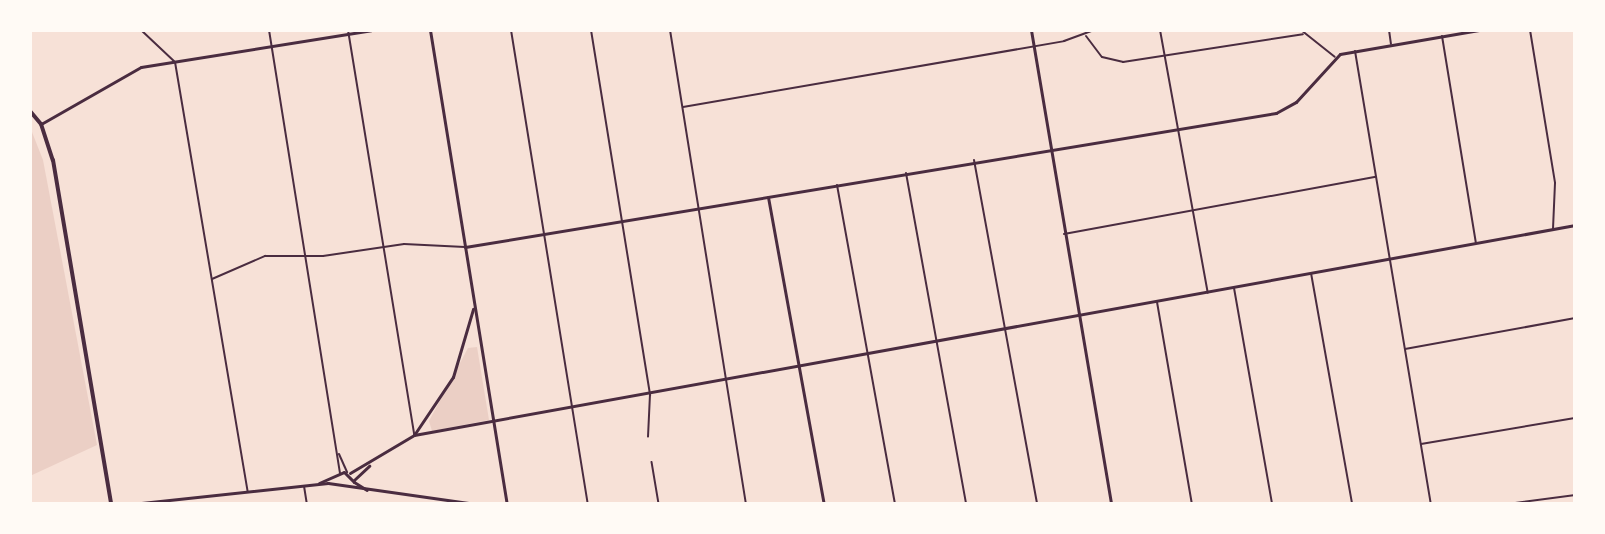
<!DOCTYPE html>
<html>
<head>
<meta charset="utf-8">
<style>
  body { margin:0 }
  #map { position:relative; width:1605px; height:534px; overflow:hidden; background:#f7e1d7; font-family:Helvetica,sans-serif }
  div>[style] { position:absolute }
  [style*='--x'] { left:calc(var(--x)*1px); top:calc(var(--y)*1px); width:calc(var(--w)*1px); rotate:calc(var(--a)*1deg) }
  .green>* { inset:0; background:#ebcfc5 }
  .service>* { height:1.5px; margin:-0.75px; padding:0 0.75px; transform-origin:0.75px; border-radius:0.75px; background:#4a2c40 }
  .minor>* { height:2px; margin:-1px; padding:0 1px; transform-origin:1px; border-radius:1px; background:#4a2c40 }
  .tertiary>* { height:3px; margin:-1.5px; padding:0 1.5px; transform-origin:1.5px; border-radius:1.5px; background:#4a2c40 }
  .secondary>* { height:3px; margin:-1.5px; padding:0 1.5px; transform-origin:1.5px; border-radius:1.5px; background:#4a2c40 }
  .primary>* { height:4px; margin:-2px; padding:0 2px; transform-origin:2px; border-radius:2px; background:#4a2c40 }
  span { translate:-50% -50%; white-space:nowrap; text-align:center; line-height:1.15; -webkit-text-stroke:4.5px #fffaf5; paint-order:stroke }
  .frame { position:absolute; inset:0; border:32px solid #fffaf5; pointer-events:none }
</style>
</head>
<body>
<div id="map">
  <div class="green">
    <i style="clip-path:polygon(30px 127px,43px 160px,97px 445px,30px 476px)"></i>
    <i style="clip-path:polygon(477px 347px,489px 420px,432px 431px,429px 421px,468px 348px)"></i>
  </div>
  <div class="service">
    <i style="--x:648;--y:437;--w:42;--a:-87.3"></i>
    <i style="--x:652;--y:462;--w:43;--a:80.5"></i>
  </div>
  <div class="minor">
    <i style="--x:141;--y:30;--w:47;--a:43.3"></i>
    <i style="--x:175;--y:62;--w:436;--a:80.4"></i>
    <i style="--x:269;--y:30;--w:449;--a:80.9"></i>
    <i style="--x:348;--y:30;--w:410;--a:80.7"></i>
    <i style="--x:511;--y:30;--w:480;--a:80.8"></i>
    <i style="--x:591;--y:30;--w:370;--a:80.8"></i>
    <i style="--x:670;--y:30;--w:480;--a:80.9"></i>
    <i style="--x:1160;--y:30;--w:267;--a:79.7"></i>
    <i style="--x:1301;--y:30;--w:43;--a:38.5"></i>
    <i style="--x:1389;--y:30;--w:14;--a:82"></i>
    <i style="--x:1530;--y:30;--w:155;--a:80.7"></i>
    <i style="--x:1555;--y:183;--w:46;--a:92.5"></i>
    <i style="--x:1086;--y:36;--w:26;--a:53"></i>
    <i style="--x:1102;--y:57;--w:22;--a:13"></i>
    <i style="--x:1123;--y:62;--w:182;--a:-8.8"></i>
    <i style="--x:1442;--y:36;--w:210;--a:80.7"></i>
    <i style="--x:1355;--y:51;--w:459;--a:80.5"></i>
    <i style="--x:683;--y:107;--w:387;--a:-9.8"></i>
    <i style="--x:1064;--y:41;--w:32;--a:-20"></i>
    <i style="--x:974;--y:160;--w:350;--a:79.6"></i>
    <i style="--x:906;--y:173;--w:336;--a:79.7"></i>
    <i style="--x:837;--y:185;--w:324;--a:79.7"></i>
    <i style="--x:1064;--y:234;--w:317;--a:-10.4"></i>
    <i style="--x:1311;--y:273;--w:235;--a:79.9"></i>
    <i style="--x:212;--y:279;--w:58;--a:-23.5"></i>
    <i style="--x:265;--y:256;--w:58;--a:0"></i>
    <i style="--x:323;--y:256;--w:82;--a:-8.4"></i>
    <i style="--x:404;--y:244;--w:61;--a:2.8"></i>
    <i style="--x:1234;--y:288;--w:219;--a:80"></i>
    <i style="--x:1157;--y:302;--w:205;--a:80.2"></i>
    <i style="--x:1405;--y:349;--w:173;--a:-10.3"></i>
    <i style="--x:1421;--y:444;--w:156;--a:-9.6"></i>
    <i style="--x:339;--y:454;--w:20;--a:66"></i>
    <i style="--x:304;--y:486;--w:18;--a:81"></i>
    <i style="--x:1508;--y:504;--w:68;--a:-7.7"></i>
  </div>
  <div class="tertiary">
    <i style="--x:430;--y:30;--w:480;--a:80.8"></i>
    <i style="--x:41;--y:124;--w:115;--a:-29.7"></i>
    <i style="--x:141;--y:67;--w:233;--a:-9.1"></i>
    <i style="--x:768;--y:197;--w:312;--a:79.7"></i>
    <i style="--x:465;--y:247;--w:822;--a:-9.38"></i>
    <i style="--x:1276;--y:113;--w:23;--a:-29"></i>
    <i style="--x:1296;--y:102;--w:65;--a:-47.5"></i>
    <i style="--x:1340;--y:54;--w:141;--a:-9.8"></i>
    <i style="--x:414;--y:435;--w:70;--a:-56.1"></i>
    <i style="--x:453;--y:377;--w:71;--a:-73.6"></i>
  </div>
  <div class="secondary">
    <i style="--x:1031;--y:30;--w:481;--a:80.4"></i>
    <i style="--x:350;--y:473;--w:74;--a:-30.7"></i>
    <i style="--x:414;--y:435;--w:1180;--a:-10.25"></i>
    <i style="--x:354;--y:480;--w:21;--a:-43"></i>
    <i style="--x:354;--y:482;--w:15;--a:32"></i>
    <i style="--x:319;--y:483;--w:27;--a:-24"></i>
    <i style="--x:344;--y:472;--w:14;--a:45"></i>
    <i style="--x:132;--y:504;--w:197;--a:-6.1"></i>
    <i style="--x:328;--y:483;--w:149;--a:8.1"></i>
  </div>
  <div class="primary">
    <i style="--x:30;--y:111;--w:17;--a:50"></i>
    <i style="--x:41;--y:124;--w:38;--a:72"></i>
    <i style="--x:53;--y:160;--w:349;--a:80.4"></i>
  </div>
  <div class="frame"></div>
</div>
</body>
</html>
